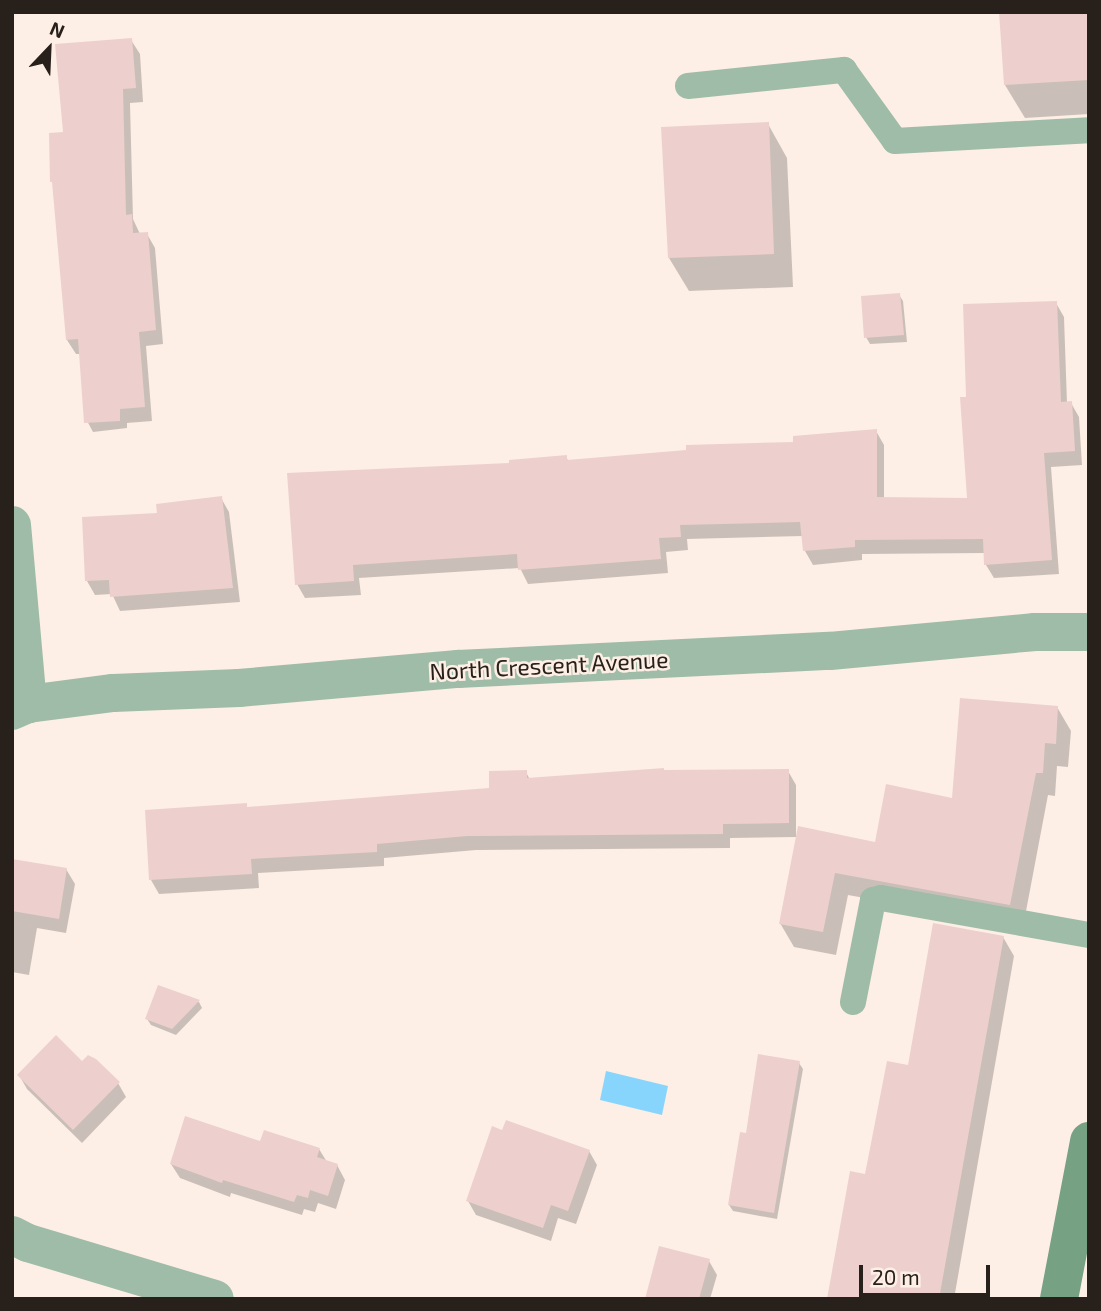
<!DOCTYPE html>
<html>
<head>
<meta charset="utf-8">
<style>
  body { margin:0 }
  #map { position:relative; width:1101px; height:1311px; overflow:hidden; background:#fdefe6; font-family:"Exo 2",sans-serif }
  div>[style] { position:absolute }
  [style*='--x'] { left:calc(var(--x)*1px); top:calc(var(--y)*1px); width:calc(var(--w)*1px); rotate:calc(var(--a)*1deg) }
  .water>* { inset:0; background:#87d5fd }
  .shadow>* { inset:0; background:#0003 }
  .building>* { inset:0; background:#edd0cd }
  .lane>* { height:26px; margin:-13px; padding:0 13px; transform-origin:13px; border-radius:13px; background:#9fbca8 }
  .street>* { height:38px; margin:-19px; padding:0 19px; transform-origin:19px; border-radius:19px; background:#9fbca8 }
  .secondary>* { height:38px; margin:-19px; padding:0 19px; transform-origin:19px; border-radius:19px; background:#76a183 }
  span { translate:-50% -50%; white-space:nowrap; text-align:center; line-height:1.15; -webkit-text-stroke:5px #fdefe6; paint-order:stroke }
  .street-label { font-size:23px; color:#28201a }
  .frame { position:absolute; inset:0; border:14px solid #28201a; pointer-events:none }
  .north { position:absolute; left:14px; top:14px; width:70px; height:70px; -webkit-text-stroke:5px #fdefe6; paint-order:stroke; rotate:23deg; font-size:19px; font-weight:700; line-height:28px; text-align:center; color:#28201a }
  .north::after { content:''; display:block; margin:auto; width:24px; height:32px; background:#28201a; clip-path:polygon(50% 0,100% 100%,50% 72%,0 100%) }
  .scale { position:absolute; left:859px; top:1265px; width:131px; height:32px; box-sizing:border-box; border:4px solid #28201a; border-top:0; padding-left:9px; font-size:21px; line-height:24px; white-space:nowrap; color:#28201a; -webkit-text-stroke:5px #fdefe6; paint-order:stroke }
</style>
</head>
<body>
<div id="map">
  <div class="water">
    <i style="clip-path:polygon(606px 1071px,668px 1086px,662px 1115px,600px 1100px)"></i>
  </div>
  <div class="shadow">
    <i style="clip-path:polygon(1089px 12px,1089px 114px,1025px 118px,1005px 85px)"></i>
    <i style="clip-path:polygon(131px 40px,140px 54px,143px 102px,130px 103px,133px 219px,140px 234px,147px 234px,155px 248px,163px 344px,146px 346px,152px 421px,127px 423px,127px 428px,93px 432px,85px 417px,80px 354px,76px 354px,67px 340px,55px 187px,52px 181px,65px 134px)"></i>
    <i style="clip-path:polygon(768px 124px,787px 158px,793px 287px,689px 291px,669px 258px)"></i>
    <i style="clip-path:polygon(899px 295px,903px 301px,907px 342px,870px 344px,866px 337px)"></i>
    <i style="clip-path:polygon(1056px 303px,1064px 317px,1067px 403px,1071px 403px,1079px 417px,1082px 465px,1051px 467px,1059px 574px,994px 578px,986px 565px,985px 553px,862px 554px,862px 560px,813px 565px,805px 551px,803px 536px,687px 539px,688px 550px,666px 552px,668px 573px,528px 584px,520px 568px,359px 578px,361px 595px,305px 598px,297px 584px,511px 465px,566px 457px,569px 462px,795px 443px,876px 431px,884px 445px,884px 499px,969px 499px,968px 399px)"></i>
    <i style="clip-path:polygon(221px 498px,229px 512px,240px 602px,120px 611px,112px 594px,95px 595px,87px 581px,159px 515px)"></i>
    <i style="clip-path:polygon(1057px 707px,1071px 731px,1068px 767px,1057px 766px,1055px 796px,1048px 795px,1023px 927px,848px 895px,836px 955px,794px 947px,780px 923px,800px 828px,877px 844px,954px 800px)"></i>
    <i style="clip-path:polygon(788px 771px,796px 785px,796px 837px,730px 838px,730px 848px,476px 850px,384px 858px,384px 866px,258px 873px,259px 888px,159px 894px,151px 880px,246px 805px,248px 809px,491px 789px,526px 772px,530px 780px,665px 772px)"></i>
    <i style="clip-path:polygon(12px 860px,66px 869px,75px 884px,66px 933px,37px 928px,29px 975px,12px 972px)"></i>
    <i style="clip-path:polygon(1003px 937px,1014px 956px,954px 1299px,829px 1299px,866px 1176px)"></i>
    <i style="clip-path:polygon(159px 987px,199px 1002px,202px 1008px,176px 1035px,151px 1025px,147px 1019px)"></i>
    <i style="clip-path:polygon(82px 1063px,118px 1083px,126px 1097px,82px 1143px,27px 1089px,19px 1075px)"></i>
    <i style="clip-path:polygon(799px 1063px,803px 1069px,777px 1219px,733px 1211px,729px 1205px,748px 1135px)"></i>
    <i style="clip-path:polygon(261px 1144px,319px 1149px,327px 1162px,337px 1165px,345px 1180px,336px 1209px,318px 1203px,315px 1212px,304px 1209px,302px 1215px,231px 1193px,230px 1197px,180px 1178px,171px 1164px)"></i>
    <i style="clip-path:polygon(589px 1151px,597px 1165px,576px 1224px,558px 1218px,551px 1241px,476px 1215px,468px 1201px)"></i>
    <i style="clip-path:polygon(709px 1261px,717px 1275px,710px 1299px,646px 1299px)"></i>
  </div>
  <div class="building">
    <i style="clip-path:polygon(999px 12px,1089px 12px,1089px 80px,1004px 85px)"></i>
    <i style="clip-path:polygon(132px 38px,136px 88px,123px 89px,126px 215px,132px 214px,133px 233px,148px 232px,156px 330px,139px 332px,145px 407px,120px 409px,120px 421px,84px 423px,78px 339px,66px 340px,52px 182px,50px 182px,49px 133px,63px 132px,55px 44px)"></i>
    <i style="clip-path:polygon(769px 122px,774px 254px,668px 258px,661px 127px)"></i>
    <i style="clip-path:polygon(900px 293px,904px 335px,864px 338px,861px 296px)"></i>
    <i style="clip-path:polygon(1057px 301px,1061px 402px,1072px 401px,1075px 451px,1044px 453px,1052px 560px,984px 565px,983px 539px,855px 540px,855px 547px,803px 551px,800px 522px,680px 525px,681px 537px,659px 538px,661px 559px,518px 570px,517px 554px,353px 565px,354px 581px,295px 585px,287px 473px,509px 463px,509px 460px,567px 455px,567px 460px,686px 450px,686px 445px,793px 442px,793px 436px,877px 429px,877px 497px,967px 498px,960px 397px,966px 397px,963px 304px)"></i>
    <i style="clip-path:polygon(222px 496px,233px 588px,110px 597px,109px 580px,85px 581px,82px 517px,157px 513px,156px 504px)"></i>
    <i style="clip-path:polygon(960px 698px,1058px 706px,1056px 744px,1045px 743px,1043px 773px,1036px 773px,1010px 905px,835px 873px,823px 932px,779px 924px,798px 826px,875px 842px,886px 784px,952px 798px)"></i>
    <i style="clip-path:polygon(664px 768px,664px 770px,789px 769px,789px 823px,723px 824px,723px 834px,467px 836px,377px 844px,377px 852px,251px 859px,252px 874px,149px 880px,145px 810px,247px 803px,247px 807px,489px 788px,489px 771px,527px 770px,527px 778px)"></i>
    <i style="clip-path:polygon(12px 859px,67px 868px,59px 919px,12px 911px)"></i>
    <i style="clip-path:polygon(933px 923px,1004px 936px,939px 1299px,827px 1299px,850px 1171px,865px 1174px,887px 1061px,908px 1065px)"></i>
    <i style="clip-path:polygon(158px 985px,200px 1000px,172px 1029px,145px 1019px)"></i>
    <i style="clip-path:polygon(56px 1035px,82px 1061px,88px 1055px,96px 1059px,120px 1082px,73px 1130px,17px 1075px)"></i>
    <i style="clip-path:polygon(758px 1054px,800px 1061px,774px 1213px,728px 1205px,740px 1132px,746px 1133px)"></i>
    <i style="clip-path:polygon(185px 1116px,260px 1141px,264px 1130px,320px 1148px,317px 1157px,338px 1164px,328px 1196px,310px 1190px,308px 1198px,297px 1195px,294px 1202px,223px 1180px,222px 1183px,170px 1164px)"></i>
    <i style="clip-path:polygon(506px 1120px,590px 1150px,568px 1211px,551px 1205px,543px 1228px,466px 1201px,492px 1126px,502px 1130px)"></i>
    <i style="clip-path:polygon(659px 1246px,710px 1259px,699px 1299px,645px 1299px)"></i>
  </div>
  <div class="lane">
    <i style="--x:688;--y:86;--w:157;--a:-5.9"></i>
    <i style="--x:844;--y:70;--w:87;--a:54.3"></i>
    <i style="--x:895;--y:141;--w:194;--a:-3.2"></i>
    <i style="--x:853;--y:1002;--w:104;--a:-78.9"></i>
    <i style="--x:873;--y:900;--w:8;--a:-14"></i>
    <i style="--x:881;--y:898;--w:211;--a:10.1"></i>
  </div>
  <div class="street">
    <i style="--x:12;--y:525;--w:180;--a:84.9"></i>
    <i style="--x:12;--y:711;--w:17;--a:-24"></i>
    <i style="--x:28;--y:704;--w:86;--a:-7.4"></i>
    <i style="--x:113;--y:693;--w:126;--a:-2.3"></i>
    <i style="--x:239;--y:688;--w:220;--a:-5"></i>
    <i style="--x:458;--y:669;--w:372;--a:-2.8"></i>
    <i style="--x:830;--y:651;--w:206;--a:-5.3"></i>
    <i style="--x:1035;--y:632;--w:54;--a:0"></i>
    <i style="--x:12;--y:1235;--w:18;--a:27"></i>
    <i style="--x:28;--y:1243;--w:195;--a:16.7"></i>
  </div>
  <div class="secondary">
    <i style="--x:1059;--y:1299;--w:161;--a:-79.2"></i>
  </div>
  <div class="street-label">
    <span style="left:549px;top:665px;rotate:-3deg">North Crescent Avenue</span>
  </div>
  <div class="frame"></div>
  <div class="north">N</div>
  <div class="scale">20 m</div>
</div>
</body>
</html>
